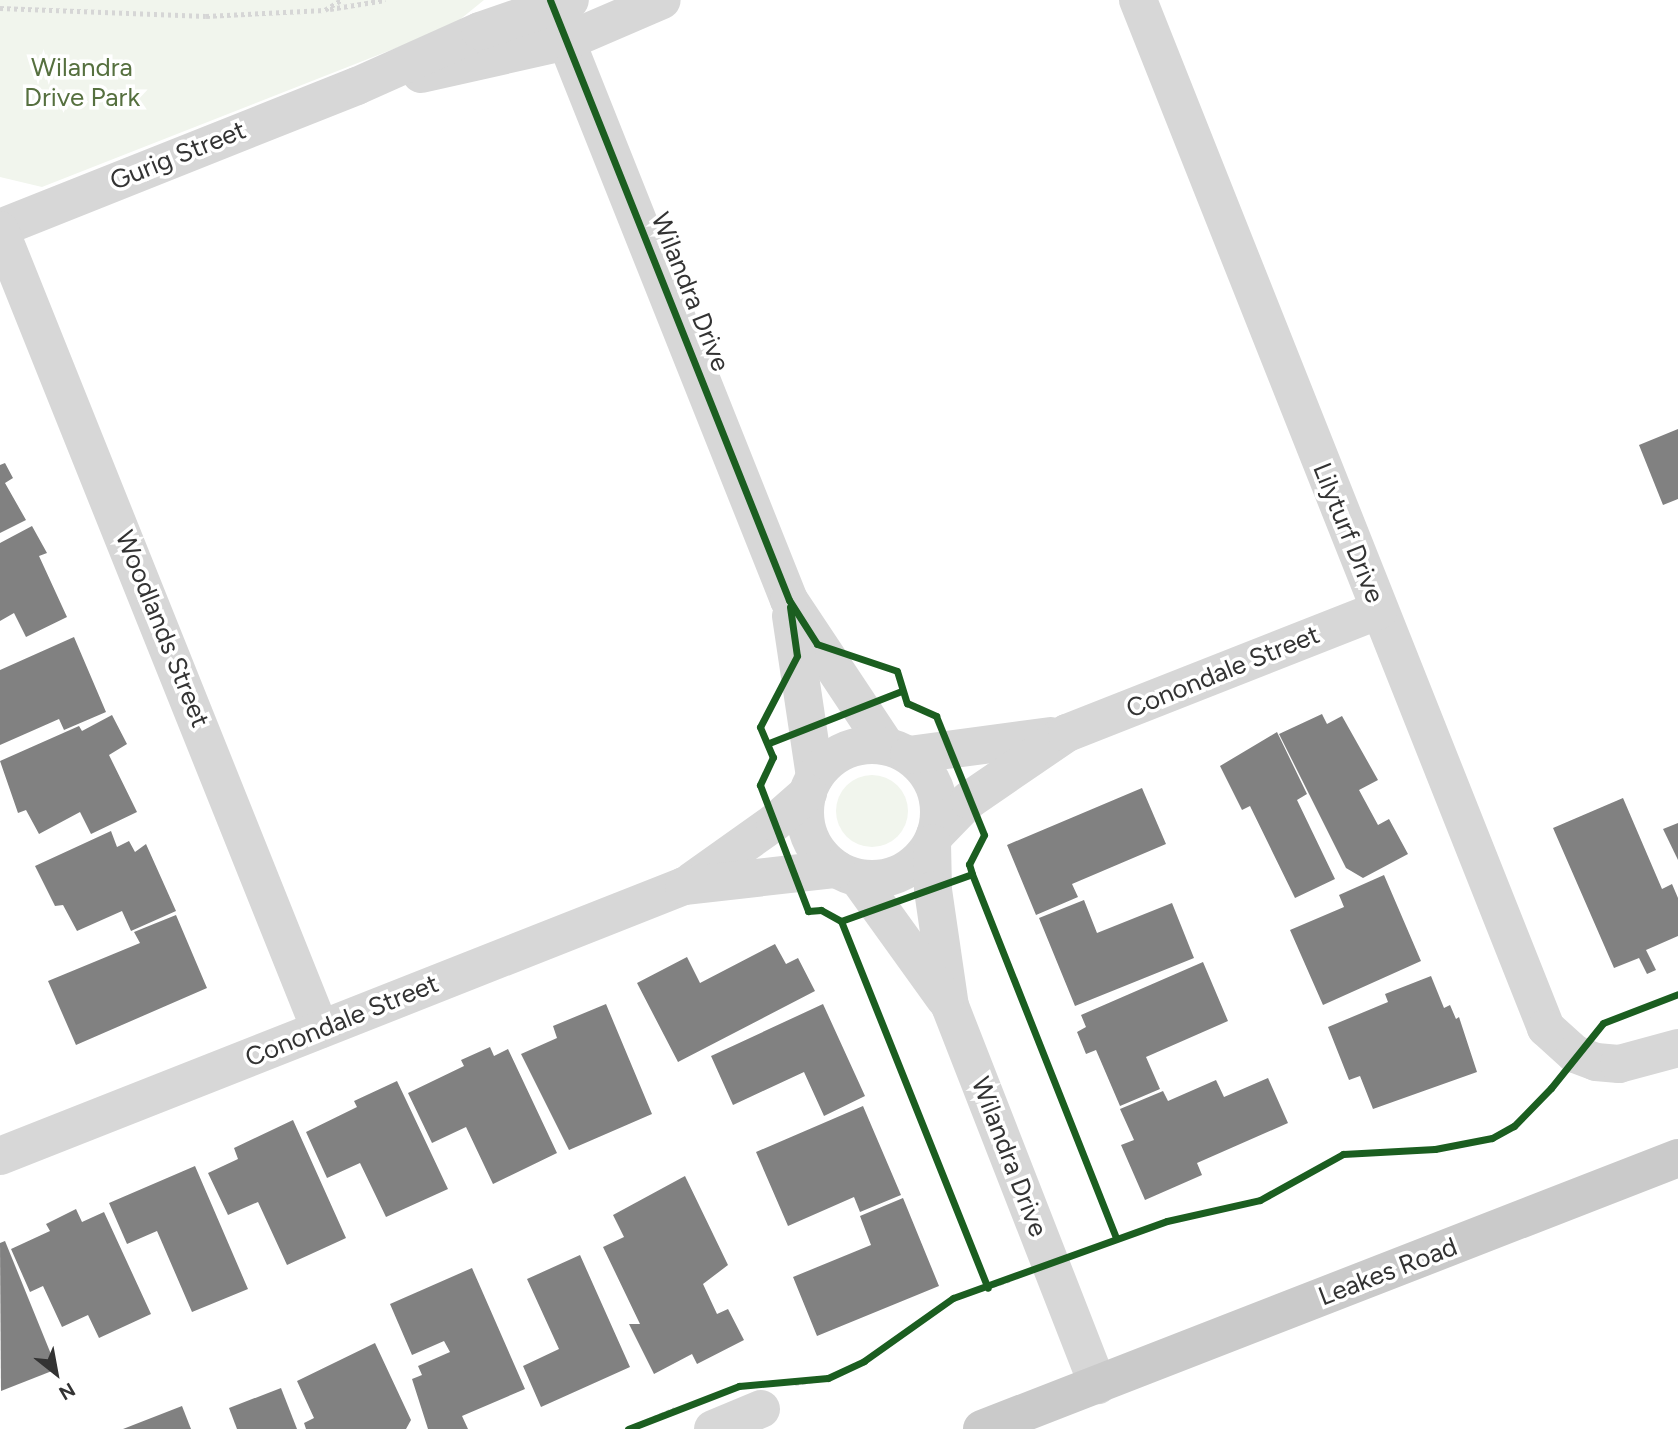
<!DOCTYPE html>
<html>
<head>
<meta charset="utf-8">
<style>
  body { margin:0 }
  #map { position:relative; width:1678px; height:1429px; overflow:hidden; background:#fff; font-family:Figtree,sans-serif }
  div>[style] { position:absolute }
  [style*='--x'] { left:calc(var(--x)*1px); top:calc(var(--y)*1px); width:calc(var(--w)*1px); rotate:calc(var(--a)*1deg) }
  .green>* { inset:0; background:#f1f5ed }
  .round { border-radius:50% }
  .building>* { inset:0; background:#818181 }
  .path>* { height:4.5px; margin-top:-2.25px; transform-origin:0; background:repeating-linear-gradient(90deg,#d6d6d6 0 3.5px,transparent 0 7px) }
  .minor>* { height:38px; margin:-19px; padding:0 19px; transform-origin:19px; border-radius:19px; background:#d7d7d7 }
  .minor>.ring { margin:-19px; padding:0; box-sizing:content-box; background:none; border:38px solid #d7d7d7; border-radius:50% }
  .major>* { height:38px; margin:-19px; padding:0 19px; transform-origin:19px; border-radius:19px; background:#cacaca }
  .cycleway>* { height:7px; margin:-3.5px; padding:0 3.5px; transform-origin:3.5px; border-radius:3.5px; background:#1b5e20 }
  span { translate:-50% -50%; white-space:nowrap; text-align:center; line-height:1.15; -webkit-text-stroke:7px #fff; paint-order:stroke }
  .park-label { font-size:26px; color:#56703f }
  .street-label { font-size:26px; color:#333 }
  .north { position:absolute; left:21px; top:1338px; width:70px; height:70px; -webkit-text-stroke:5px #fff; paint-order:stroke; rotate:149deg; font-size:19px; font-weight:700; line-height:28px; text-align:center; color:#333 }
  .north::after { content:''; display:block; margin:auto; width:24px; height:32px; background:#333; clip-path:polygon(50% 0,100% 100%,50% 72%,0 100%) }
</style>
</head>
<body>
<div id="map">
  <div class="green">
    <i style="clip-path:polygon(0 0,484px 0,452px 26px,42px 187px,0 177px)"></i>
    <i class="round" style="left:836px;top:775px;width:72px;height:72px"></i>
  </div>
  <div class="building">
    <i style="clip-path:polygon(1678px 429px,1678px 499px,1663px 505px,1639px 445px)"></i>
    <i style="clip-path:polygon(5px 463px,13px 478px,5px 483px,26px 520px,0 533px,0 465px)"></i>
    <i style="clip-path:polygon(32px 526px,47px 553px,39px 556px,67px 617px,26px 637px,14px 613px,0 621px,0 543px)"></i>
    <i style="clip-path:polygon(74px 637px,106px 712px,64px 730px,59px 719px,0 745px,0 670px)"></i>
    <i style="clip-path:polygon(1322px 714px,1327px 724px,1342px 716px,1378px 780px,1359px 790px,1378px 825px,1389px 819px,1408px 854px,1363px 878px,1346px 868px,1279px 734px)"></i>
    <i style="clip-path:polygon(112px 715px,127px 744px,109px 755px,137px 812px,91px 834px,80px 812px,39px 834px,26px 810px,18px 813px,0 761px,79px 726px,82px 731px)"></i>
    <i style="clip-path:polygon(1277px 732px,1307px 794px,1297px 800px,1335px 879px,1295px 898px,1250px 806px,1242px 810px,1220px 766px)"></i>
    <i style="clip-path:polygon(1142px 788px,1166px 844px,1072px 884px,1078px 897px,1036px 915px,1007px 845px)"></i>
    <i style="clip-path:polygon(1623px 798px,1662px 889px,1672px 884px,1678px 898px,1678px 936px,1646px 950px,1656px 970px,1647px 974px,1639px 958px,1614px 968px,1553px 828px)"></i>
    <i style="clip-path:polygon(1678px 823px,1678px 860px,1663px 829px)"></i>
    <i style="clip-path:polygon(111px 831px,117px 847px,129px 841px,135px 852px,146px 844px,176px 911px,131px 931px,122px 911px,77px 931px,63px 905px,55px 906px,35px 866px)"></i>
    <i style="clip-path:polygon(1384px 875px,1421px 961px,1323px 1005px,1290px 930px,1344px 907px,1339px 895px)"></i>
    <i style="clip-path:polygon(1084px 900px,1097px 933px,1172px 903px,1194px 958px,1075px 1006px,1039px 918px)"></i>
    <i style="clip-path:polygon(176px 915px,207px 988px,76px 1045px,48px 981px,140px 943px,134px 932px)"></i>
    <i style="clip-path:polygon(775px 944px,786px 964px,798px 958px,815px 991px,678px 1062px,637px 983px,687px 957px,700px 983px)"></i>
    <i style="clip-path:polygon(1203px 962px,1228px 1021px,1146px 1057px,1160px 1089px,1120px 1106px,1096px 1050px,1086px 1054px,1077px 1032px,1086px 1027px,1081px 1015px)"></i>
    <i style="clip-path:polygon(1431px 976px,1444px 1008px,1450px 1005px,1456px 1019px,1459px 1017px,1477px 1072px,1373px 1109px,1360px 1076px,1349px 1080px,1328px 1027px,1388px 1002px,1385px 994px)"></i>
    <i style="clip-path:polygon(606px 1004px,652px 1114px,569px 1150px,521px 1054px,557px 1038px,553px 1026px)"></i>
    <i style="clip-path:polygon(823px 1004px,865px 1096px,824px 1116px,804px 1072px,733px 1105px,711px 1056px)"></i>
    <i style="clip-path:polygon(490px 1047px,494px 1056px,508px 1049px,557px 1153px,493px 1184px,466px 1127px,432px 1143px,408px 1093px,464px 1066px,461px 1060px)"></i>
    <i style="clip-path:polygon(1268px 1078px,1288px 1123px,1197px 1163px,1202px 1175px,1145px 1200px,1121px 1145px,1134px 1140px,1120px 1109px,1163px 1091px,1168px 1101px,1216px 1080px,1224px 1097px)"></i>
    <i style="clip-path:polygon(397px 1081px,448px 1189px,386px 1217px,360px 1163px,327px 1178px,306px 1132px,357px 1107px,354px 1101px)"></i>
    <i style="clip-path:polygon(863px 1106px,901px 1195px,860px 1212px,854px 1197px,788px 1226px,756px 1152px)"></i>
    <i style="clip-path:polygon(293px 1120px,346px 1238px,287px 1265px,258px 1202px,228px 1215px,208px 1173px,238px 1159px,234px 1148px)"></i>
    <i style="clip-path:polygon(195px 1166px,248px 1289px,192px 1312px,157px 1231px,127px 1244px,109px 1203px)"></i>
    <i style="clip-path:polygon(685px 1176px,728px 1265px,703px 1284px,717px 1314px,728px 1309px,744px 1340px,697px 1364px,692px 1354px,654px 1374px,629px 1324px,640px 1324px,603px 1247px,624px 1237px,613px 1215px)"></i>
    <i style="clip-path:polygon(903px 1198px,939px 1286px,817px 1336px,793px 1277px,871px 1245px,860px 1216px)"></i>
    <i style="clip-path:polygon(76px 1209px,82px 1222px,104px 1212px,151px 1314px,99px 1338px,88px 1315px,62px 1327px,43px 1286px,30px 1292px,11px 1249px,50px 1231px,46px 1224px)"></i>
    <i style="clip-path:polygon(5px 1241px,57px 1369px,1px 1391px,0 1243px)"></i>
    <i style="clip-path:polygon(580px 1255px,630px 1367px,541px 1407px,523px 1366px,559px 1349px,527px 1279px)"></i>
    <i style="clip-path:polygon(472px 1268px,525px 1389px,462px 1416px,468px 1429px,428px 1429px,412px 1379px,422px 1375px,418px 1366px,450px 1352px,444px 1341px,412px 1355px,390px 1304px)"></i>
    <i style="clip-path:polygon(375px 1343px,411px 1420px,406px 1429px,306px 1429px,304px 1423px,314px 1418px,297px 1381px)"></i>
    <i style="clip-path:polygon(281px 1388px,297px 1429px,237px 1429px,229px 1408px)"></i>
    <i style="clip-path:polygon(182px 1406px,191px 1429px,123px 1429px)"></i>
  </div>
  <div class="path">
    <i style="--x:0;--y:8;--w:206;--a:2.2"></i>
    <i style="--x:206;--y:16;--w:119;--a:-2.9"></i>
    <i style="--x:325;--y:10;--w:19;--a:-32"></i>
    <i style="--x:330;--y:9;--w:56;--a:-9.3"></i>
    <i style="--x:1630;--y:1013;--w:52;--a:-21.6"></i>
    <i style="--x:1091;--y:1248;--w:81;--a:-19.6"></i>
    <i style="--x:1167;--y:1221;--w:95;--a:-12.7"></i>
    <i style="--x:1260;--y:1200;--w:95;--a:-29"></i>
    <i style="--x:1343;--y:1154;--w:92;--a:-3.1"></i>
    <i style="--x:1435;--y:1149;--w:58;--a:-10.9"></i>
    <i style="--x:1492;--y:1138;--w:25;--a:-29"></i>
    <i style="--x:1514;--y:1126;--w:51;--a:-45"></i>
    <i style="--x:795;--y:1383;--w:33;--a:-9"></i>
    <i style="--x:828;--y:1378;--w:40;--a:-25"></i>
    <i style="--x:864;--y:1361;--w:109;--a:-35.3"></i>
    <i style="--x:953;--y:1298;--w:61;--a:-18.1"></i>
    <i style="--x:628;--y:1429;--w:51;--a:-23.1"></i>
  </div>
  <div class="minor">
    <i style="--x:550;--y:0;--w:646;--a:68.28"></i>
    <i style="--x:789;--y:600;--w:175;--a:56.4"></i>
    <i style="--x:1138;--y:0;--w:1106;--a:68.35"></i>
    <i style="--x:1546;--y:1028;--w:39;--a:42"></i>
    <i style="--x:1575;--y:1054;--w:22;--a:21"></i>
    <i style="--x:1596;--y:1062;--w:23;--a:5"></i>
    <i style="--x:1619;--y:1064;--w:61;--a:-15.2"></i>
    <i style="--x:421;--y:74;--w:150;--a:-12.7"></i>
    <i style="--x:567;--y:41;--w:103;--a:-23.3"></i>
    <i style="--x:0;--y:228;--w:384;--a:-21.7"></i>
    <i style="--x:357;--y:86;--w:135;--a:-24.1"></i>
    <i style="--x:480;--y:31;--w:95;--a:-19"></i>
    <i style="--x:0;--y:230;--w:861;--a:68.17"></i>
    <i style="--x:791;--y:616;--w:162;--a:81.5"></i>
    <i class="ring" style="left:805px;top:745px;width:96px;height:96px"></i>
    <i style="--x:909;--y:755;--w:143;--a:-7.6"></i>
    <i style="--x:935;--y:835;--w:49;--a:-45.8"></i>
    <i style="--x:969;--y:800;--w:119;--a:-34.4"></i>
    <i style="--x:1067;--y:733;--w:335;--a:-21.5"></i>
    <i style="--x:932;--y:843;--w:47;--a:88.8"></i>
    <i style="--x:933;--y:890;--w:117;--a:81.7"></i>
    <i style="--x:950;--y:1006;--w:407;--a:68.7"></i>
    <i style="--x:858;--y:878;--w:149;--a:54.3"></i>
    <i style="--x:692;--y:881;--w:102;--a:-35.4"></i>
    <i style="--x:775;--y:822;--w:44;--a:-41.3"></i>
    <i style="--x:0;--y:1156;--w:735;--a:-21.54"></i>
    <i style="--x:684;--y:886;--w:153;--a:-6.4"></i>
    <i style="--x:713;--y:1429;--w:52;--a:-22.6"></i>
  </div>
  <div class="major">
    <i style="--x:982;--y:1429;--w:747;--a:-21.27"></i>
  </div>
  <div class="cycleway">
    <i style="--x:550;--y:0;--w:646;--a:68.28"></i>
    <i style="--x:789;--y:600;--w:52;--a:57.5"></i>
    <i style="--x:817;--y:644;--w:84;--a:18.6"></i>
    <i style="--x:897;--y:671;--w:34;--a:73"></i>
    <i style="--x:907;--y:703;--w:32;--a:24"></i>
    <i style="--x:936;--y:716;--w:128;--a:68"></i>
    <i style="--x:984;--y:835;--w:33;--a:117"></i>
    <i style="--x:969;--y:864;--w:10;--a:73"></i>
    <i style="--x:972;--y:874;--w:391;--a:68.4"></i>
    <i style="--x:790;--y:607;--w:49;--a:81.9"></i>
    <i style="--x:797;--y:656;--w:80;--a:117.5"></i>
    <i style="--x:760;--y:727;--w:33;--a:67"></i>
    <i style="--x:773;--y:757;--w:31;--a:115"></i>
    <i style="--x:760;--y:785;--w:135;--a:69.1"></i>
    <i style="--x:808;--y:911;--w:13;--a:-4"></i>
    <i style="--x:821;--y:910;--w:23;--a:29"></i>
    <i style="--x:841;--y:921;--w:395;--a:68.2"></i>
    <i style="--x:769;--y:743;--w:143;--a:-21.4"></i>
    <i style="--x:841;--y:921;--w:139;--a:-19.7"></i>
    <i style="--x:628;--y:1429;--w:119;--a:-21.2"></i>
    <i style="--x:739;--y:1386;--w:89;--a:-5.1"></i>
    <i style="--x:828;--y:1378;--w:40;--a:-25"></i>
    <i style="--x:864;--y:1361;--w:109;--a:-35.3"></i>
    <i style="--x:953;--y:1298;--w:227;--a:-19.8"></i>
    <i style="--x:1167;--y:1221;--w:95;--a:-12.7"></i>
    <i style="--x:1260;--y:1200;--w:95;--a:-29"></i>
    <i style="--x:1343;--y:1154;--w:92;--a:-3.1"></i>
    <i style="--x:1435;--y:1149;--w:58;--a:-10.9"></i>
    <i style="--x:1492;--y:1138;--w:25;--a:-29"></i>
    <i style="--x:1514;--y:1126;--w:53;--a:-45.8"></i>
    <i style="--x:1551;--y:1088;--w:83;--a:-51.3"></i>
    <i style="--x:1603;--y:1023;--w:80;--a:-21.1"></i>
  </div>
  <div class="park-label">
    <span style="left:82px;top:83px">Wilandra<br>Drive Park</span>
  </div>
  <div class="street-label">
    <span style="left:178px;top:156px;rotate:-22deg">Gurig Street</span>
    <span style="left:690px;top:292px;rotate:68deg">Wilandra Drive</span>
    <span style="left:1348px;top:533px;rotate:68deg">Lilyturf Drive</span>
    <span style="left:162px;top:629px;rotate:68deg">Woodlands Street</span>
    <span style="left:1223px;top:672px;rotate:-22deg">Conondale Street</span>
    <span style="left:342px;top:1021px;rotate:-22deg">Conondale Street</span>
    <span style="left:1009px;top:1157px;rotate:69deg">Wilandra Drive</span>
    <span style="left:1388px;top:1272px;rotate:-21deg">Leakes Road</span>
  </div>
  <div class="north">N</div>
</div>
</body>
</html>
